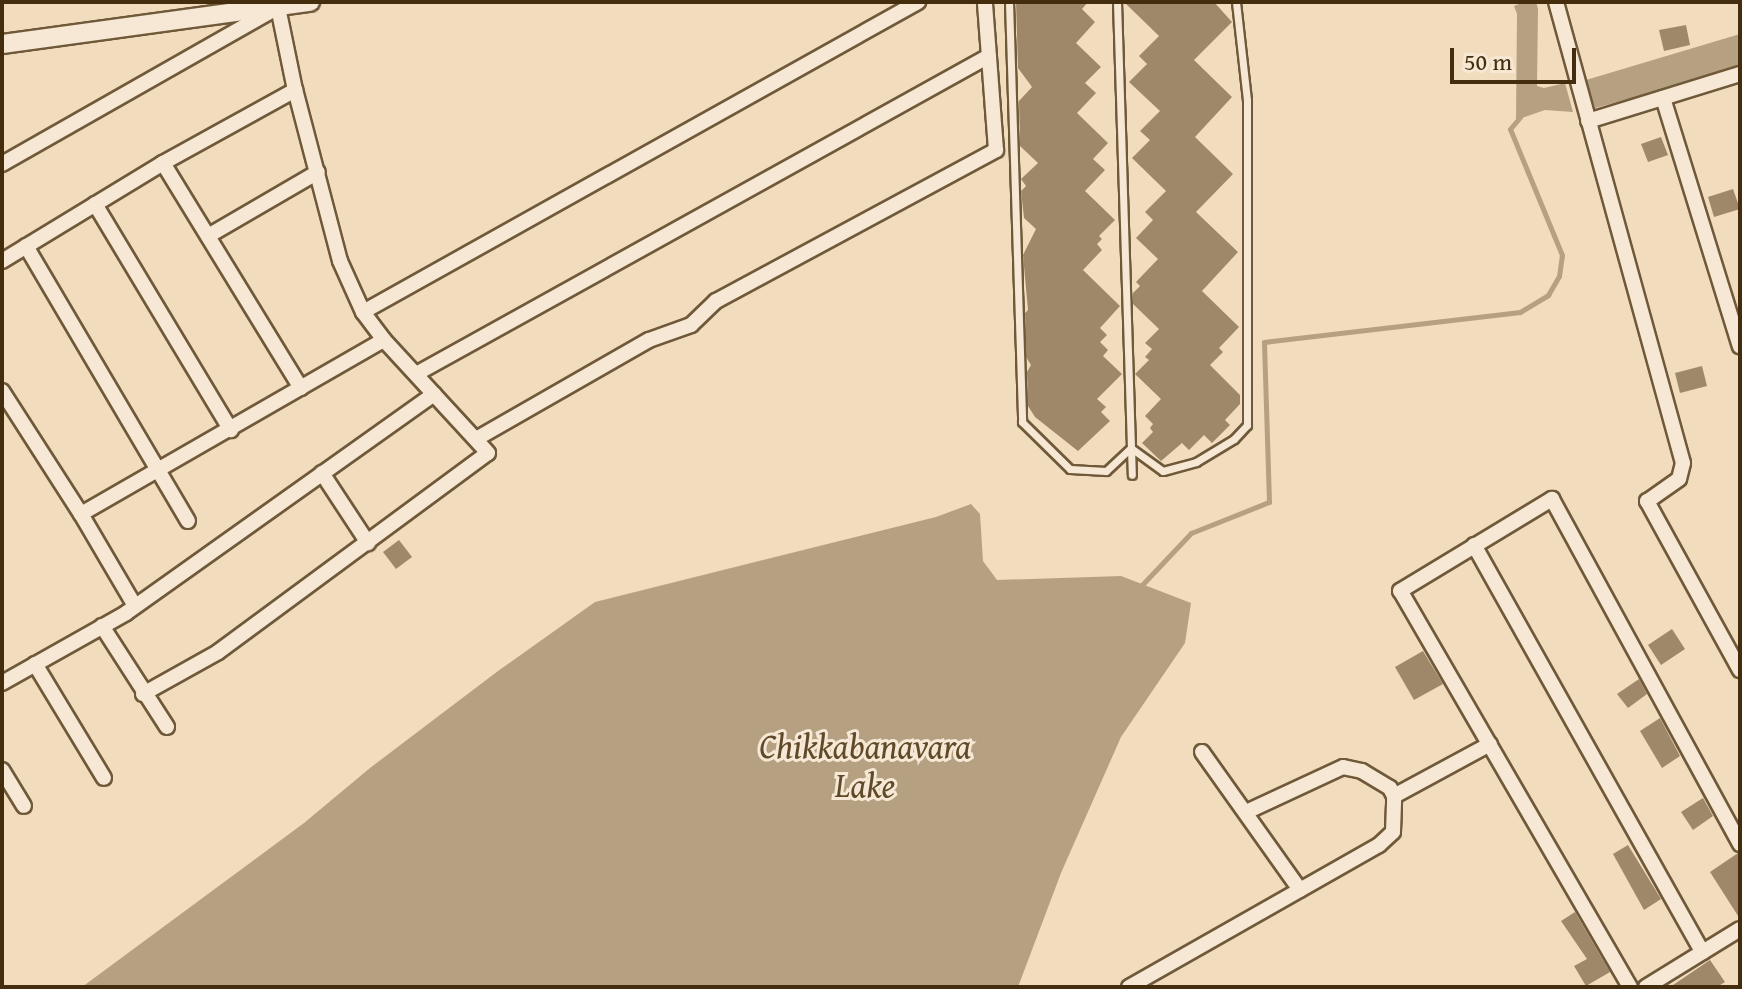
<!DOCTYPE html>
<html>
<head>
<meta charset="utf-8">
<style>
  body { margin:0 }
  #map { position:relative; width:1742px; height:989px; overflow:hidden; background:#f1dcbe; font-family:"Gentium Book Plus",serif }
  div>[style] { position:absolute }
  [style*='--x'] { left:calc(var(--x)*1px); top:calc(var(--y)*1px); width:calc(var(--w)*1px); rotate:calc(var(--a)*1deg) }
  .water>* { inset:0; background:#b6a082 }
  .stream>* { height:5px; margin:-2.5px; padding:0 2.5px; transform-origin:2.5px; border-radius:2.5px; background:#b6a082 }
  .building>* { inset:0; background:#9e8869 }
  .roads { filter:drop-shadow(2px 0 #6f5939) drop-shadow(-2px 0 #6f5939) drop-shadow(0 2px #6f5939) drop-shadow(0 -2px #6f5939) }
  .lane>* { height:7px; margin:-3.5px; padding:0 3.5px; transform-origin:3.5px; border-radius:3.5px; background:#f6e8d5 }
  .street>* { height:14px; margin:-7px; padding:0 7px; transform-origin:7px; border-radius:7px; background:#f6e8d5 }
  .secondary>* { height:18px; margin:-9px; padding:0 9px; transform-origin:9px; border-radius:9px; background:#f6e8d5 }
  span { translate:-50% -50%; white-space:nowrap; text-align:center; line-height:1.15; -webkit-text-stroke:6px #f6e8d5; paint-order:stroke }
  .water-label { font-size:34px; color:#604a2a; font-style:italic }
  .frame { position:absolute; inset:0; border:4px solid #442d0d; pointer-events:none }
  .scale { position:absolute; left:1450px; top:48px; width:126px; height:36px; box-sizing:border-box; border:4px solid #442d0d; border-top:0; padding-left:10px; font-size:24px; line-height:28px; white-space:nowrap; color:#442d0d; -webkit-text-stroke:6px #f6e8d5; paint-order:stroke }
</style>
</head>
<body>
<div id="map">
  <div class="water">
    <i style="clip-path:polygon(1524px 2px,1536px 2px,1538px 9px,1537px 86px,1544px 88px,1565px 83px,1573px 112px,1545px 110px,1516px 120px,1517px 14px,1514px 6px)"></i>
    <i style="clip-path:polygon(1740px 34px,1740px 69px,1595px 108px,1586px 80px)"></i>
    <i style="clip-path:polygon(971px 504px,980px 514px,983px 561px,997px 580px,1121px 576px,1191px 603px,1185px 643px,1121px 737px,1061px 873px,1018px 987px,82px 987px,304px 823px,370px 768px,498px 671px,595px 602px,936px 517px)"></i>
  </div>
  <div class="stream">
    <i style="--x:1139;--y:588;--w:76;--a:-46.6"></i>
    <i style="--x:1191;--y:533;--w:84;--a:-21.7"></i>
    <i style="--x:1269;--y:502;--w:160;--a:-91.8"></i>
    <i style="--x:1264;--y:342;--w:258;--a:-6.7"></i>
    <i style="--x:1520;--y:312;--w:33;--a:-31"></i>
    <i style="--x:1548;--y:295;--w:22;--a:-60"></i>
    <i style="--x:1559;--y:276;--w:21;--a:-82"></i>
    <i style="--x:1562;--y:255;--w:136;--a:-112.4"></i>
    <i style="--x:1510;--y:129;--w:16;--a:-50"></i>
  </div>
  <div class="building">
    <i style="clip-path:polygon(1016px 2px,1088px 2px,1082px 9px,1095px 22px,1076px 43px,1101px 67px,1085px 83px,1096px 93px,1077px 113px,1108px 143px,1093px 159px,1105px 170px,1085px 191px,1115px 220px,1099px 236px,1102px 239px,1097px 244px,1102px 250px,1083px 270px,1120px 306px,1100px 328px,1107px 335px,1100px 342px,1108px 350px,1103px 356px,1122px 374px,1097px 399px,1106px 407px,1101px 412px,1110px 421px,1078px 451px,1035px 417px,1028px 406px,1027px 372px,1031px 365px,1026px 357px,1025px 313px,1028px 310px,1023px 255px,1036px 229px,1024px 218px,1021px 191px,1026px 186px,1021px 179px,1038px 163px,1020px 146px,1019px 101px,1032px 87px,1018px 68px)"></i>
    <i style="clip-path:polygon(1124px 2px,1214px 2px,1232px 22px,1194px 60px,1232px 97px,1195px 137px,1233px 174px,1196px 212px,1238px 252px,1202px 291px,1239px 327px,1219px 348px,1223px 352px,1210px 365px,1240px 395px,1240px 404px,1225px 420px,1230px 425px,1212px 443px,1204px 435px,1189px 450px,1182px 443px,1161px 461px,1142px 443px,1153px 432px,1150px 428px,1153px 424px,1145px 416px,1161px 399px,1135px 374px,1149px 360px,1145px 357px,1152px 349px,1145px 343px,1159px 329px,1133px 304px,1133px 293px,1140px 286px,1136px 282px,1158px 259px,1136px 238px,1153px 220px,1145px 212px,1166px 191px,1132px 158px,1150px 140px,1140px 131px,1160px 111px,1129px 82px,1147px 64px,1139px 56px,1159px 36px)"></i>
    <i style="clip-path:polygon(1686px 25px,1690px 45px,1664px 51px,1659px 30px)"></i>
    <i style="clip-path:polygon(1661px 137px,1668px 155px,1648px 162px,1641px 144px)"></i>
    <i style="clip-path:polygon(1733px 189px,1740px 209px,1714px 217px,1708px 197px)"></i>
    <i style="clip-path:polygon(1702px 366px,1707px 386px,1680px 393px,1675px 373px)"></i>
    <i style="clip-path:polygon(399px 540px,412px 557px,396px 569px,383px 552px)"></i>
    <i style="clip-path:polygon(1672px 629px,1685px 649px,1661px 665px,1648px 645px)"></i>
    <i style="clip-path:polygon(1423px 651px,1443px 684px,1414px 700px,1395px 667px)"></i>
    <i style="clip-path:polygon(1639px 679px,1647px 694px,1628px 708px,1617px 694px)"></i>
    <i style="clip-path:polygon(1660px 718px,1680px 756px,1662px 768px,1640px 731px)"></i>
    <i style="clip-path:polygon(1703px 798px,1713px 816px,1693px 830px,1681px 812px)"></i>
    <i style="clip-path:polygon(1628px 845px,1661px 899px,1644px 910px,1613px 854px)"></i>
    <i style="clip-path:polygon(1738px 853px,1740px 854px,1740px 919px,1710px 872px)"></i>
    <i style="clip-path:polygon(1575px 912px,1610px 972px,1586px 986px,1574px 966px,1587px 959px,1561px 921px)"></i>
    <i style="clip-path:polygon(1710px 960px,1725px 982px,1717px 987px,1670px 987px)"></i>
  </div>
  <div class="roads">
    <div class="lane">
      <i style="--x:1009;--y:2;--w:420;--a:88.2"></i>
      <i style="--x:1022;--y:422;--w:67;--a:44.4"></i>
      <i style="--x:1070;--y:469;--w:36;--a:3"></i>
      <i style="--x:1106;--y:471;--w:34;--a:-43"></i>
      <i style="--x:1131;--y:448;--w:39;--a:36"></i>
      <i style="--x:1163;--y:471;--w:34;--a:-15"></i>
      <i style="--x:1196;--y:462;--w:44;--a:-31.2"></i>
      <i style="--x:1234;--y:439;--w:19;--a:-47"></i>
      <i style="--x:1247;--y:425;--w:325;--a:-90"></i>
      <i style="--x:1247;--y:100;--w:99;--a:-96.4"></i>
      <i style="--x:1117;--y:2;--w:473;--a:88.2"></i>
    </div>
    <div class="street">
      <i style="--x:1556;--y:2;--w:478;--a:74.6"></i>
      <i style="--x:1683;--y:463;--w:16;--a:104"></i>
      <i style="--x:1679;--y:479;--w:39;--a:145"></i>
      <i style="--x:1647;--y:501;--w:193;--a:61.2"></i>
      <i style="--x:1663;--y:98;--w:260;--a:72.8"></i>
      <i style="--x:1588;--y:121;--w:159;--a:-17.2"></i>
      <i style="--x:163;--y:163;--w:264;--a:58.5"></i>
      <i style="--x:2;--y:164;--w:312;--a:-29.6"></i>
      <i style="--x:95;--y:204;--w:264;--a:59"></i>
      <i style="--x:208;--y:236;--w:127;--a:-30.2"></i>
      <i style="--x:26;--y:246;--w:319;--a:59.5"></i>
      <i style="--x:2;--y:261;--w:188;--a:-31.3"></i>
      <i style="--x:163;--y:163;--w:151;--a:-28.9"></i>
      <i style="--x:363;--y:312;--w:636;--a:-29.19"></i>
      <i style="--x:416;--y:374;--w:655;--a:-29.03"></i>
      <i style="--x:2;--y:391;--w:146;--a:57.3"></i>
      <i style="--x:476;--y:439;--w:199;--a:-29.8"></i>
      <i style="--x:649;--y:340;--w:45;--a:-19.7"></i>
      <i style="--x:691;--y:325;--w:35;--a:-44"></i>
      <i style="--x:716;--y:301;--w:318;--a:-28.3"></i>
      <i style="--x:996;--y:150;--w:148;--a:-94.3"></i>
      <i style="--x:322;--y:473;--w:84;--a:56.7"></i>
      <i style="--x:1474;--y:545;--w:467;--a:60.7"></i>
      <i style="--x:135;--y:606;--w:107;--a:-120.4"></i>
      <i style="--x:81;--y:514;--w:349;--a:-29.9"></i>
      <i style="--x:102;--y:626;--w:120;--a:57.2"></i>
      <i style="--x:35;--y:664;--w:133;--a:58.8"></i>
      <i style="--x:2;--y:683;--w:142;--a:-29.4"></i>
      <i style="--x:126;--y:613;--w:378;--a:-35.4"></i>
      <i style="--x:143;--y:694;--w:86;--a:-29.2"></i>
      <i style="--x:218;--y:652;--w:335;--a:-36.4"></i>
      <i style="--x:488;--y:453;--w:154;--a:-132.6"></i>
      <i style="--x:384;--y:340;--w:35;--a:-127"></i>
      <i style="--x:363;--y:312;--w:56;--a:-114.3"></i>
      <i style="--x:340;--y:261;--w:177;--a:-104.7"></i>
      <i style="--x:295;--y:90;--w:90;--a:-101.6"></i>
      <i style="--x:1202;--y:752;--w:169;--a:54.6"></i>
      <i style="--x:2;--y:770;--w:42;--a:58.6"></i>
      <i style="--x:1394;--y:796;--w:109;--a:-28.4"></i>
      <i style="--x:1129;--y:987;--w:288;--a:-29.6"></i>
      <i style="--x:1379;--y:845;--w:19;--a:-43"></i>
      <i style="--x:1393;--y:832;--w:36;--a:-88"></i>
      <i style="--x:1394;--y:796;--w:9;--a:-117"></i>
      <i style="--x:1390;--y:788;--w:33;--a:-149"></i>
      <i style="--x:1362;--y:771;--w:19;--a:-168"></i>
      <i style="--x:1343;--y:767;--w:107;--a:155.1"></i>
      <i style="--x:1630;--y:987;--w:458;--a:-120.1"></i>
      <i style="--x:1400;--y:591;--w:178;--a:-31.2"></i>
      <i style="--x:1552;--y:499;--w:393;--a:61.4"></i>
      <i style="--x:1646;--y:987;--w:110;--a:-31.7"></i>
    </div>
    <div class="secondary">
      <i style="--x:2;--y:44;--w:311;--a:-7.8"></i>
    </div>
  </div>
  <div class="water-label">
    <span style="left:865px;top:765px">Chikkabanavara<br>Lake</span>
  </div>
  <div class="frame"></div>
  <div class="scale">50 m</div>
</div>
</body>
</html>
